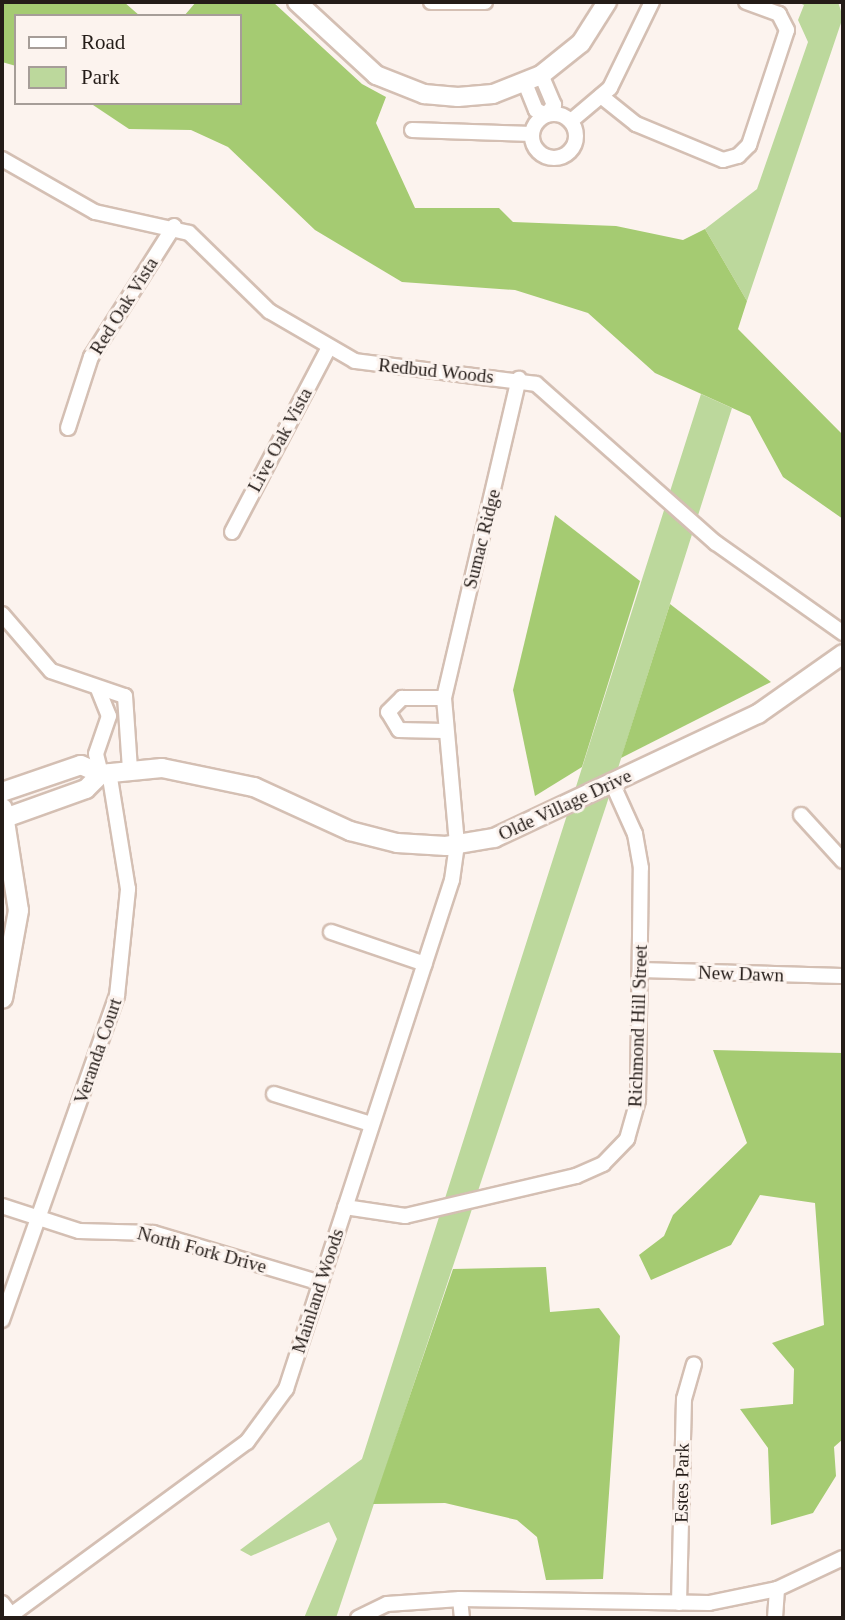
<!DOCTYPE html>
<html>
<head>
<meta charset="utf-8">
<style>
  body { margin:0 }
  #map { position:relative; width:845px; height:1620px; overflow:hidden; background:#fcf3ee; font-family:"Times New Roman",serif }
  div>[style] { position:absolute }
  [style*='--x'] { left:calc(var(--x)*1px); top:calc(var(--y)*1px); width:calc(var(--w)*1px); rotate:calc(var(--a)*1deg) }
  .green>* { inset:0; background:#bcd89c }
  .forest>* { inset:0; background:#a5cb72 }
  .roads { filter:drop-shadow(2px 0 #d4bfb3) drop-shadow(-2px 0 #d4bfb3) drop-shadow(0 2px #d4bfb3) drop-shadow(0 -2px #d4bfb3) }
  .minor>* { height:14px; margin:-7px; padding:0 7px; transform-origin:7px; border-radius:7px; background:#fff }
  .minor>.ring { margin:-7px; padding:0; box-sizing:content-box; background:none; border:14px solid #fff; border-radius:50% }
  .tertiary>* { height:18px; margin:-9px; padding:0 9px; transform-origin:9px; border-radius:9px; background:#fff }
  .secondary>* { height:19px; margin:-9.5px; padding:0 9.5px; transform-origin:9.5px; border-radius:9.5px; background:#fff }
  span { translate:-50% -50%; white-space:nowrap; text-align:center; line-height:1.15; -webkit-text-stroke:6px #fcf3ee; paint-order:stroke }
  .street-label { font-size:19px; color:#241c18 }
  .frame { position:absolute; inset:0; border:4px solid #241c18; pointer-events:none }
  .legend { position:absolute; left:14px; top:14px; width:228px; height:91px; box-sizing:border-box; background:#fcf3ee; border:2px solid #a69d98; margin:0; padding:9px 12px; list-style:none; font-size:21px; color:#241c18 }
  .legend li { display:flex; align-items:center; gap:14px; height:35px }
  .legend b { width:35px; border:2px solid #a69d98 }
</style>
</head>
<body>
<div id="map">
  <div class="green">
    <i style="clip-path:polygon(797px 2px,838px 2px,843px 17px,747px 301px,705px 229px,757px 189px,808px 42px,798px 20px,804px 5px)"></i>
    <i style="clip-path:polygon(701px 394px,732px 408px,607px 803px,336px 1618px,304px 1618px,337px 1539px,329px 1522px,251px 1556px,240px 1550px,362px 1459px)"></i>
  </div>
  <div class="forest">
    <i style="clip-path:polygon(2px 2px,124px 2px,140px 16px,16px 16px,16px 66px,2px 62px)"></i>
    <i style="clip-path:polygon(196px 2px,273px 2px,362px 84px,386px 97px,376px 123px,415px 208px,499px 208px,513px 222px,616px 226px,683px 240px,705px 229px,747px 301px,738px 329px,843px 435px,843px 519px,783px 477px,750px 416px,655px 373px,588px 313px,515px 290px,402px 282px,315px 230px,228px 147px,191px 130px,129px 129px,90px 103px,240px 103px,240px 16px,184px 16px)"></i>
    <i style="clip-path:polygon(555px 515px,640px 581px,582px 767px,535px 796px,513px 690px)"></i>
    <i style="clip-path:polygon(670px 604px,771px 682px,621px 758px)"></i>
    <i style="clip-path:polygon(713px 1050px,843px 1053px,843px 1439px,834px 1447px,836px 1476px,813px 1513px,771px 1525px,768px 1448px,740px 1409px,793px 1404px,794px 1369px,772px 1343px,824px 1325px,815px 1203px,760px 1195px,731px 1245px,651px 1280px,639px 1255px,664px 1236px,673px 1215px,747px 1143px)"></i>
    <i style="clip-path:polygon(546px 1267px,550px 1312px,599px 1308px,620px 1336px,603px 1579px,546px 1580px,537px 1537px,517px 1520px,445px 1503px,373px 1504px,453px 1269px)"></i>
  </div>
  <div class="roads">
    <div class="minor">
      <i style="--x:431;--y:2;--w:54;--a:0"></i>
      <i style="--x:525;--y:83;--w:29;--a:68"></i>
      <i style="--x:536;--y:110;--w:11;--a:27"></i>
      <i style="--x:546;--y:115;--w:13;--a:-51"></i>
      <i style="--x:554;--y:105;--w:33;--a:-113"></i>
      <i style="--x:601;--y:96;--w:45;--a:38.7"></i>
      <i style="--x:636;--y:124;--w:94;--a:22.5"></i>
      <i style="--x:723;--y:160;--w:16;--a:-15"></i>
      <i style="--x:738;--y:156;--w:16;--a:-45"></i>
      <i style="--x:749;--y:145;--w:121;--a:-71.7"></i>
      <i style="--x:787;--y:30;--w:18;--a:-117"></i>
      <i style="--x:779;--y:14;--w:35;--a:-160"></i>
      <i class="ring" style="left:532px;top:114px;width:30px;height:30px"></i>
      <i style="--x:571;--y:121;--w:51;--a:-40.2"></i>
      <i style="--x:610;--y:88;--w:96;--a:-64"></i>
      <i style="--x:412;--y:130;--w:120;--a:1.9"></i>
      <i style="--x:2;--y:159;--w:107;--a:29.7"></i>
      <i style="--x:95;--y:212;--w:96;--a:12.6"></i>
      <i style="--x:189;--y:233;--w:112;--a:44.3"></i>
      <i style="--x:269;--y:311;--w:99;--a:30.2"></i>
      <i style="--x:355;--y:361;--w:182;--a:7.2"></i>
      <i style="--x:536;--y:384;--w:240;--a:41.5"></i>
      <i style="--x:716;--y:543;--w:156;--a:35.3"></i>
      <i style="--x:68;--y:428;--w:75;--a:-72.1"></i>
      <i style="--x:91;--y:357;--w:155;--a:-57.6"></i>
      <i style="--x:232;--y:532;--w:207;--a:-62.3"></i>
      <i style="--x:2;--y:614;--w:75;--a:49.3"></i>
      <i style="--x:51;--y:671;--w:78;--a:18.7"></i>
      <i style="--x:125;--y:696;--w:73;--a:86.1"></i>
      <i style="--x:98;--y:689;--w:29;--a:68"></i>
      <i style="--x:109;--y:716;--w:40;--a:108.9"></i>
      <i style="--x:96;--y:754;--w:21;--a:76"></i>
      <i style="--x:444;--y:731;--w:45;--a:-178.7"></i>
      <i style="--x:399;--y:730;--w:21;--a:-121"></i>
      <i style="--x:388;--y:712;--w:20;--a:-45"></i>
      <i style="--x:402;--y:698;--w:42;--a:0"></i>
      <i style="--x:801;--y:815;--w:62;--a:47.6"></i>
      <i style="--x:331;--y:932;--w:99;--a:18.8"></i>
      <i style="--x:640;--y:970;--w:203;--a:1.7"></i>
      <i style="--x:274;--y:1094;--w:102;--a:17.2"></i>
      <i style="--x:2;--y:1206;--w:81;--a:18"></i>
      <i style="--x:79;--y:1231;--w:74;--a:1.5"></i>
      <i style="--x:153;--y:1233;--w:175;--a:16.6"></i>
      <i style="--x:345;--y:1207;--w:61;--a:8.5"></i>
      <i style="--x:405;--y:1216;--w:176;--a:-13.2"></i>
      <i style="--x:576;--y:1176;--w:30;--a:-24"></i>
      <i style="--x:603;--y:1164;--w:35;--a:-46"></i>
      <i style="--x:627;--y:1139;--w:41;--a:-74.2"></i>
      <i style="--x:638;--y:1100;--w:232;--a:-89.3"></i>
      <i style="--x:641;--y:868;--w:35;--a:-100"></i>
      <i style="--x:635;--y:834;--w:56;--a:-114.3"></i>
      <i style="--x:2;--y:1320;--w:344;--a:-70.5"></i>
      <i style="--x:117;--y:996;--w:108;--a:-84.1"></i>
      <i style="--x:128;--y:889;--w:119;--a:-99.2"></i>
      <i style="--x:460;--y:1599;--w:19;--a:84"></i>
      <i style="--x:2;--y:1603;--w:15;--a:53"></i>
      <i style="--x:679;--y:1603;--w:204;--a:-88.6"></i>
      <i style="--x:684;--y:1399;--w:36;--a:-74"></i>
      <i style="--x:7;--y:1618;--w:298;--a:-36.3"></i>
      <i style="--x:247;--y:1442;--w:66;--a:-53.7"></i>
      <i style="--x:286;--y:1389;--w:535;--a:-71.94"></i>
      <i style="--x:452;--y:880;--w:36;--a:-82"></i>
      <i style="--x:457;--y:844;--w:147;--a:-95.1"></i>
      <i style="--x:444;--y:698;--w:328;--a:-76.8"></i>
      <i style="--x:358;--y:1618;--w:32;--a:-26"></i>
      <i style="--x:387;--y:1604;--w:73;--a:-3.9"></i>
      <i style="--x:460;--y:1599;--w:249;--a:0.9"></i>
      <i style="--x:709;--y:1603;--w:69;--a:-11.6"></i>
      <i style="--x:777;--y:1589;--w:73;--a:-25.2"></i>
      <i style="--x:775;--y:1618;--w:29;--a:-86"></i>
    </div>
    <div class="tertiary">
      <i style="--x:297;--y:2;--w:108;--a:42.7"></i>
      <i style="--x:376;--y:75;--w:52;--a:21.6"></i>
      <i style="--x:424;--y:94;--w:34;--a:5"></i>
      <i style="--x:458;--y:97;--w:35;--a:-5"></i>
      <i style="--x:493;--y:94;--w:52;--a:-21.6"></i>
      <i style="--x:541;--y:75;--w:51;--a:-38.7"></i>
      <i style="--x:581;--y:43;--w:49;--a:-57.6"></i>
      <i style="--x:2;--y:792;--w:83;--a:-18.9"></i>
      <i style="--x:81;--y:765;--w:22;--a:24"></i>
      <i style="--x:5;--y:818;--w:86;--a:-19.7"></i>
      <i style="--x:86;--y:789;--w:21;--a:-45"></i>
      <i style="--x:101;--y:774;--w:61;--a:-5.6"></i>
      <i style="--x:162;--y:768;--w:94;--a:11.7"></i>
      <i style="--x:254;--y:787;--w:106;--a:24.6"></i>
      <i style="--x:350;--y:831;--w:49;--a:14.3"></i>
      <i style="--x:397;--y:843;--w:49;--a:3.5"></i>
      <i style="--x:446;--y:846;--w:49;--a:-9.5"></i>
      <i style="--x:494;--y:838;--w:292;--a:-25.2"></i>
      <i style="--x:758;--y:714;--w:104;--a:-35.2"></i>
    </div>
    <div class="secondary">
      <i style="--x:2;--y:808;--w:103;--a:81.1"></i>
      <i style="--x:18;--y:910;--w:89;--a:100.3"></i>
    </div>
  </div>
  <div class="street-label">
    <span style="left:124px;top:306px;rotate:-58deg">Red Oak Vista</span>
    <span style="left:436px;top:371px;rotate:6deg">Redbud Woods</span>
    <span style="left:280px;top:440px;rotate:-62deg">Live Oak Vista</span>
    <span style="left:482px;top:539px;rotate:-76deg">Sumac Ridge</span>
    <span style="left:565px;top:805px;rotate:-25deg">Olde Village Drive</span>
    <span style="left:741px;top:974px;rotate:2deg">New Dawn</span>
    <span style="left:638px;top:1026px;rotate:-88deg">Richmond Hill Street</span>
    <span style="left:98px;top:1051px;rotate:-71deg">Veranda Court</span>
    <span style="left:202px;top:1250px;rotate:15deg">North Fork Drive</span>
    <span style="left:318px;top:1291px;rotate:-72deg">Mainland Woods</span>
    <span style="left:682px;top:1483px;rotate:-89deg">Estes Park</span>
  </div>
  <div class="frame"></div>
  <ul class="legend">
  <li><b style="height:9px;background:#fff"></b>Road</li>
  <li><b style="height:19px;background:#bcd89c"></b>Park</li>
  </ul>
</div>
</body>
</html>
